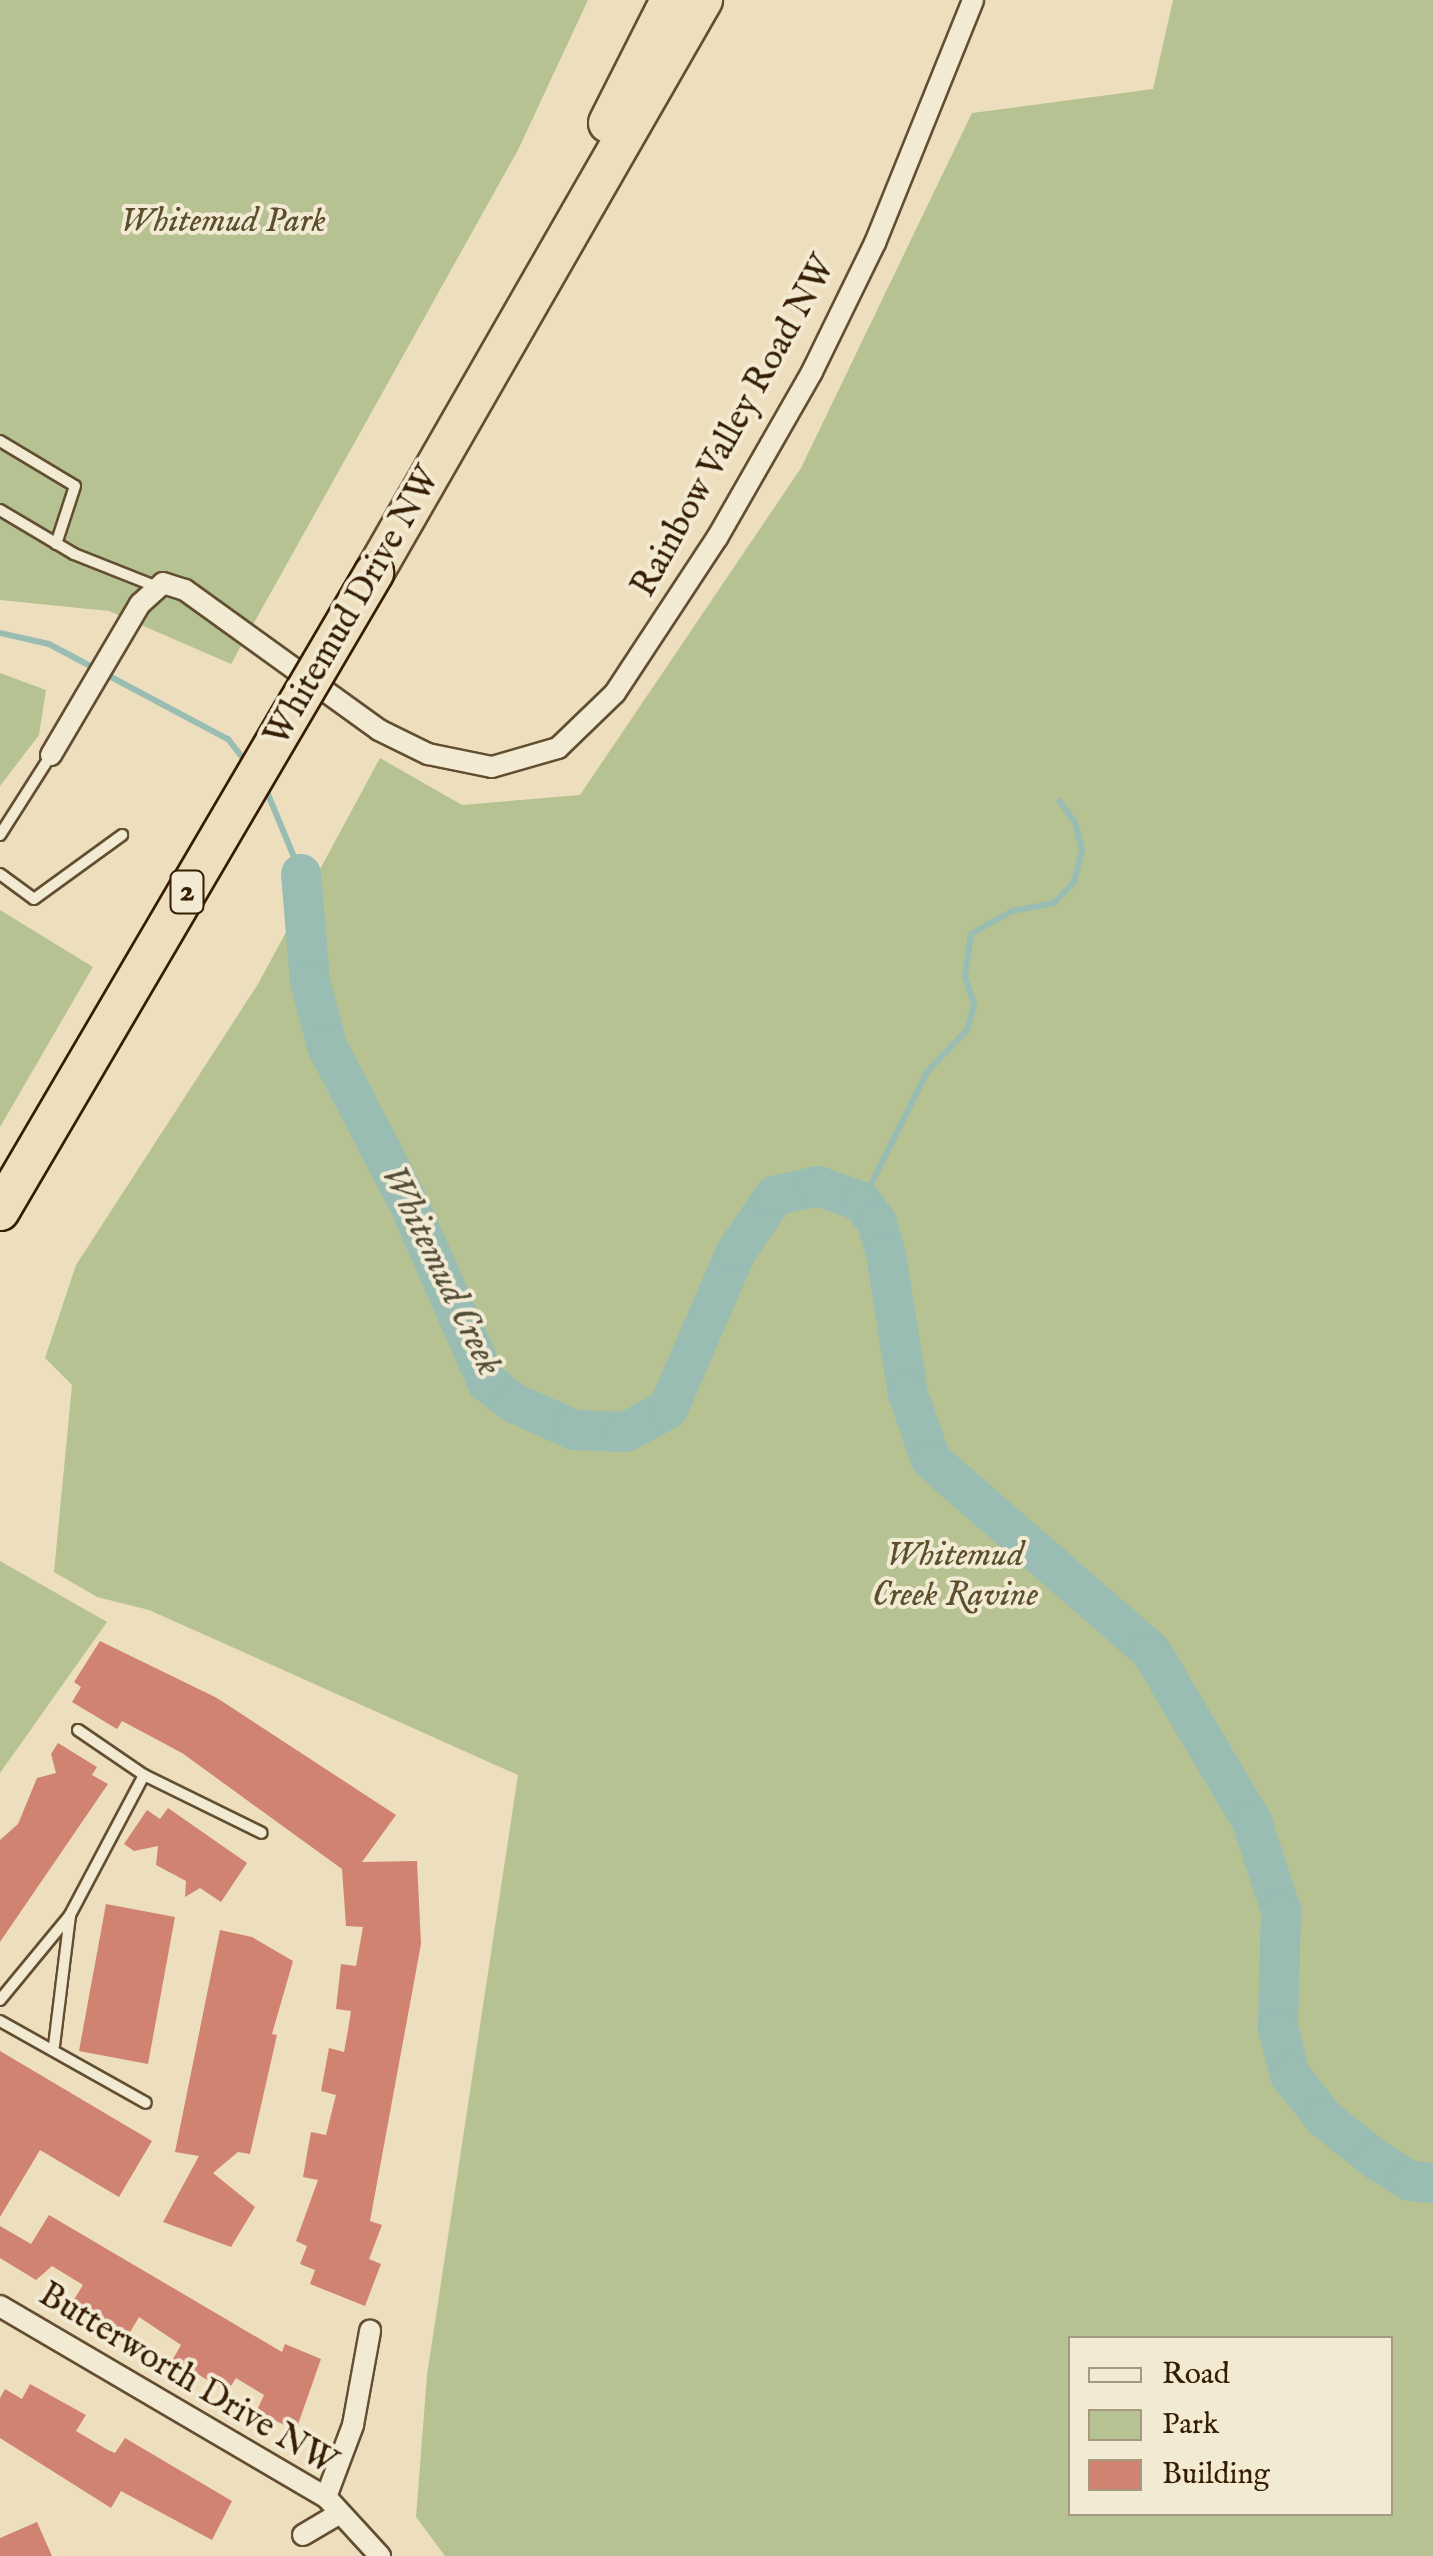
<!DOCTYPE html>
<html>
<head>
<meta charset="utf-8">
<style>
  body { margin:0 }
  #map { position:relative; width:1433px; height:2556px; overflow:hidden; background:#eddfbd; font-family:"IM FELL English",serif }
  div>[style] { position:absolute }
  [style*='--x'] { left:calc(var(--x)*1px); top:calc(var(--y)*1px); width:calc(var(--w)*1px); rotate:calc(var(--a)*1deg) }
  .green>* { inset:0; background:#b7c292 }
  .stream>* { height:6px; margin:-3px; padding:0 3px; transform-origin:3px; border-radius:3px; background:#99bcb3 }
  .river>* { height:40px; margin:-20px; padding:0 20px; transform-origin:20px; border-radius:20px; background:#99bcb3 }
  .building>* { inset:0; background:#d08371 }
  .roads { filter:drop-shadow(2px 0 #634e31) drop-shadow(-2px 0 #634e31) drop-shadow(0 2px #634e31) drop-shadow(0 -2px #634e31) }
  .lane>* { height:10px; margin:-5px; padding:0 5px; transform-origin:5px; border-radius:5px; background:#f3ead4 }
  .street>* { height:20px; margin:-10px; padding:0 10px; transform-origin:10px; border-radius:10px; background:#f3ead4 }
  .highway>* { height:38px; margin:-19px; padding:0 19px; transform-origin:19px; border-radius:19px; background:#eddfbd }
  .bridges { filter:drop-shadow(2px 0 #351d02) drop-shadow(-2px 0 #351d02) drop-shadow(0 2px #351d02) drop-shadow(0 -2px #351d02) }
  .highway-bridge>* { height:38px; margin:-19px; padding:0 19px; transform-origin:19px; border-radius:19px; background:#eddfbd }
  span { translate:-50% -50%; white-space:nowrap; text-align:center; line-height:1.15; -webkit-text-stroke:8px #f3ead4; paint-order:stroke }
  .shield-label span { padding:2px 8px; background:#f3ead4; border:2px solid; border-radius:8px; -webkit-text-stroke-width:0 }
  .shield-label { font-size:32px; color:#351d02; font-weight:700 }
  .park-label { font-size:35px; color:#5c4f2d; font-style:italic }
  .street-label { font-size:35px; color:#351d02 }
  .water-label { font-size:38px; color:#534d37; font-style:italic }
  .legend { position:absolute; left:1068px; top:2336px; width:325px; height:180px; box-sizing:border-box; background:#f3ead4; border:2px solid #a79880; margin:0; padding:12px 18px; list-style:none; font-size:30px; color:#351d02 }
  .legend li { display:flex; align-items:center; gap:20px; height:50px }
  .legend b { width:50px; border:2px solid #a79880 }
</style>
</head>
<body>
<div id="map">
  <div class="green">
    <i style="clip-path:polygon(0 0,588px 0,518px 150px,231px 664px,109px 611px,0 600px)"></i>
    <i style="clip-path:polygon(evenodd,1173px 0,1433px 0,1433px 2556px,445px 2556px,416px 2517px,427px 2375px,518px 1775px,149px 1610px,97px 1597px,54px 1572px,72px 1385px,45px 1358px,76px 1265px,258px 984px,380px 758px,462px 805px,580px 795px,801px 468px,972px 113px,1153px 89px,1173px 0,1070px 2338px,1390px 2338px,1390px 2514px,1070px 2514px,1070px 2338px)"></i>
    <i style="clip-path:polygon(0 673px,46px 690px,39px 735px,0 786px)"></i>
    <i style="clip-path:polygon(0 910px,93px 967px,0 1127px)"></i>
    <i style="clip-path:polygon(0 1561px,107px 1622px,0 1773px)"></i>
  </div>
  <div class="stream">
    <i style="--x:0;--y:633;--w:50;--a:12.7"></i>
    <i style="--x:49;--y:644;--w:203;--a:28"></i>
    <i style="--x:228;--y:739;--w:33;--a:52"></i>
    <i style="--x:265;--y:787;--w:94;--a:67.5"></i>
    <i style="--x:862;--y:1202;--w:145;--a:-63.4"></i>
    <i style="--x:927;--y:1072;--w:58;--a:-46.4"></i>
    <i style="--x:967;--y:1030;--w:26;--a:-74"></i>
    <i style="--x:974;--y:1005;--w:30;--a:-107"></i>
    <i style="--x:965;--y:976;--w:42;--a:-81.9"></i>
    <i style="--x:971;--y:934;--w:47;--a:-29.3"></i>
    <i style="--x:1012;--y:911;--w:43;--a:-10.8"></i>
    <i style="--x:1054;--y:903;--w:29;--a:-46"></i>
    <i style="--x:1074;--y:882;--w:33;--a:-76"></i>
    <i style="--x:1082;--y:850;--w:29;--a:-104"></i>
    <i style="--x:1075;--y:822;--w:26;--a:-127"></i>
  </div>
  <div class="river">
    <i style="--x:301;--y:874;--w:107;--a:85.2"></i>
    <i style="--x:310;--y:981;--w:67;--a:75.3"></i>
    <i style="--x:327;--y:1046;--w:176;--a:62.6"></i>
    <i style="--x:408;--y:1202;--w:197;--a:66.3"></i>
    <i style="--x:487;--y:1382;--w:34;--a:38"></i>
    <i style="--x:514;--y:1403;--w:66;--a:24.2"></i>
    <i style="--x:574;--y:1430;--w:52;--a:2.2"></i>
    <i style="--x:626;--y:1432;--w:48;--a:-28.7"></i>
    <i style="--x:668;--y:1409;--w:171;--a:-66.6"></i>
    <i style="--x:736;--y:1252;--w:68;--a:-55.8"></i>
    <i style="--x:774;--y:1196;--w:45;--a:-12.8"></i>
    <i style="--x:818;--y:1186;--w:47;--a:20"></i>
    <i style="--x:862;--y:1202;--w:26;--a:54"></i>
    <i style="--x:877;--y:1223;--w:32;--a:74"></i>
    <i style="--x:886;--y:1254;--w:142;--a:81.1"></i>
    <i style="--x:908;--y:1394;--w:70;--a:70.8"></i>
    <i style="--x:931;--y:1460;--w:291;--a:41"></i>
    <i style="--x:1151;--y:1651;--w:199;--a:59.4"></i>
    <i style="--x:1252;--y:1822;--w:93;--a:71.8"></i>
    <i style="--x:1281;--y:1910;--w:118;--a:91.5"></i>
    <i style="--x:1278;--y:2028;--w:49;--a:75.7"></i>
    <i style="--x:1290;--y:2075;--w:55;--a:51.7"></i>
    <i style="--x:1324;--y:2118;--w:65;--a:38.8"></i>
    <i style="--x:1375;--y:2159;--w:41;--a:32.2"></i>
    <i style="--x:1410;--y:2181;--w:23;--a:5"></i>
  </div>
  <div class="building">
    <i style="clip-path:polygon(100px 1641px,217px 1698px,396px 1815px,362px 1862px,417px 1861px,421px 1944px,370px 2221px,382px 2225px,369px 2259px,381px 2264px,365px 2306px,310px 2284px,315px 2270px,300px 2264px,307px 2246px,296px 2241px,318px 2180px,303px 2177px,311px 2132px,326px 2135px,336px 2095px,321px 2091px,329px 2048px,344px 2052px,348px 2030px,351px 2011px,336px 2009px,341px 1964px,356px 1966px,363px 1927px,346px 1926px,342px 1869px,182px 1753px,122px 1721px,117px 1729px,72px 1702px,81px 1687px,74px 1682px)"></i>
    <i style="clip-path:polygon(58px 1743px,97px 1767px,92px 1775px,108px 1784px,0 1942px,0 1840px,18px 1824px,37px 1778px,56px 1773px,51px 1754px)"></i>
    <i style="clip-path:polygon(168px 1808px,247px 1863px,221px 1902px,200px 1888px,185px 1897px,186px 1881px,156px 1865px,158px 1846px,134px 1851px,124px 1844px,147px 1810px,160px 1819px)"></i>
    <i style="clip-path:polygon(106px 1904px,175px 1917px,148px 2064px,79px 2051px)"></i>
    <i style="clip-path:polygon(220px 1930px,252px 1937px,293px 1961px,272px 2034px,277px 2035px,250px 2154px,238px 2152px,213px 2173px,255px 2207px,231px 2247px,163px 2222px,199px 2156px,175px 2152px)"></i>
    <i style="clip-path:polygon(0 2051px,152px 2141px,119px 2197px,40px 2150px,0 2217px)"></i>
    <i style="clip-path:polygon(49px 2215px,282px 2352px,285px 2344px,321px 2359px,296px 2430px,269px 2418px,258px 2408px,264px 2395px,236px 2378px,227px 2392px,173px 2359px,181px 2345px,139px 2317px,129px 2334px,73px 2301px,83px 2285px,52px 2266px,36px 2280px,0 2258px,0 2226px,31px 2244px)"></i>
    <i style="clip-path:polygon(30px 2384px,86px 2415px,76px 2431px,108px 2450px,115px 2453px,125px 2438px,232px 2501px,212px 2540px,121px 2491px,111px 2508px,0 2438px,0 2398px,5px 2389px,22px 2399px)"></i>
    <i style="clip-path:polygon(37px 2522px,52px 2556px,0 2556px,0 2538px)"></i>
  </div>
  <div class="roads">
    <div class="lane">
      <i style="--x:0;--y:441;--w:87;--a:31"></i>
      <i style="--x:75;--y:486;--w:61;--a:108.1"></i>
      <i style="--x:0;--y:510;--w:86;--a:30.7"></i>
      <i style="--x:74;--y:554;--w:87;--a:21.6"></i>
      <i style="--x:0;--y:835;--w:95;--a:-57.5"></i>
      <i style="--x:0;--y:874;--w:42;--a:36.3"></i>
      <i style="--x:34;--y:899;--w:109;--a:-36"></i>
      <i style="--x:78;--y:1730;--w:80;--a:34.3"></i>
      <i style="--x:144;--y:1775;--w:131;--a:26.2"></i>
      <i style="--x:0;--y:2000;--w:110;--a:-50.5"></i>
      <i style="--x:70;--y:1915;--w:158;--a:-62.1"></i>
      <i style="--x:0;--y:2021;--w:167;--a:29.3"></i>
      <i style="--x:54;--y:2046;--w:131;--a:-83"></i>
    </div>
    <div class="street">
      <i style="--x:51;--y:755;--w:175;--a:-59.5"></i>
      <i style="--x:140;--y:604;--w:31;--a:-42"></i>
      <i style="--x:163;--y:583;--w:23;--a:18"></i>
      <i style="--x:185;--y:590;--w:239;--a:35.8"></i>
      <i style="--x:379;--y:730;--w:55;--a:26.1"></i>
      <i style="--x:428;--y:754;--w:65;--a:11.5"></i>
      <i style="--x:492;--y:767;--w:69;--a:-16.1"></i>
      <i style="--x:558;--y:748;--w:79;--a:-44"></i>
      <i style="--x:615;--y:693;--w:186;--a:-56.7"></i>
      <i style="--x:717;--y:538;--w:191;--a:-60.2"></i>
      <i style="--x:812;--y:372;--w:144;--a:-64"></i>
      <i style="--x:875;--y:243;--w:262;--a:-68"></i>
      <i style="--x:0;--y:2306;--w:378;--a:30.4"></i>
      <i style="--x:326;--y:2497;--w:80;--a:47.5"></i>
      <i style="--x:326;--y:2497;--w:77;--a:-69.4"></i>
      <i style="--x:353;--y:2425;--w:96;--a:-79.7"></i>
      <i style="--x:303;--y:2535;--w:43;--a:-30.7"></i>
    </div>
    <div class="highway">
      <i style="--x:608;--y:123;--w:138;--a:-63.2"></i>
      <i style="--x:374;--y:573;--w:661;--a:-60.14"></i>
    </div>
  </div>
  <div class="bridges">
    <div class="highway-bridge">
      <i style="--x:0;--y:1211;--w:740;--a:-59.62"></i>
    </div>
  </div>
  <div class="shield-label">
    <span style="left:187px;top:892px">2</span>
  </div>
  <div class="park-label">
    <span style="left:223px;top:222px">Whitemud Park</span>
    <span style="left:955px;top:1576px">Whitemud<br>Creek Ravine</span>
  </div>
  <div class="street-label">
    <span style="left:735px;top:427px;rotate:-61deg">Rainbow Valley Road NW</span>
    <span style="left:354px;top:607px;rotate:-60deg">Whitemud Drive NW</span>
    <span style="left:187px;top:2380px;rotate:31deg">Butterworth Drive NW</span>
  </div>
  <div class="water-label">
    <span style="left:440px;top:1271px;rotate:64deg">Whitemud Creek</span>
  </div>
  <ul class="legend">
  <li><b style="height:12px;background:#f3ead4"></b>Road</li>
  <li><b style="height:28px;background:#b7c292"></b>Park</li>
  <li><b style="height:28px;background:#d08371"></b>Building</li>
  </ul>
</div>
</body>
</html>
